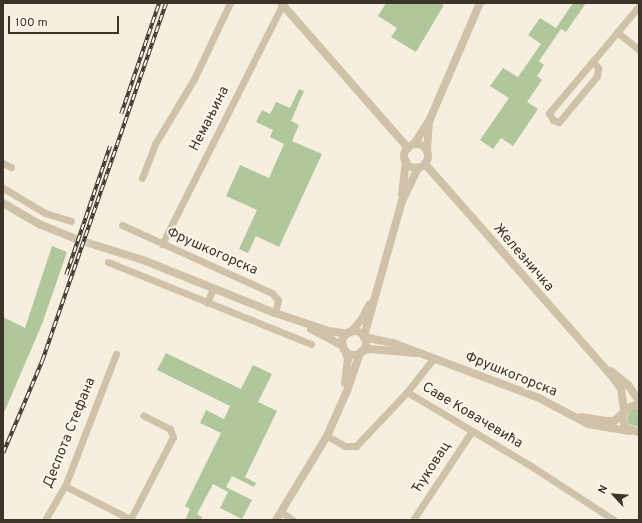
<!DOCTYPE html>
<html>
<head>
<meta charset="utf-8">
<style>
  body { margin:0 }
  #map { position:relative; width:642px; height:523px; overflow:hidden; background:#f6efdf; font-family:Overpass,sans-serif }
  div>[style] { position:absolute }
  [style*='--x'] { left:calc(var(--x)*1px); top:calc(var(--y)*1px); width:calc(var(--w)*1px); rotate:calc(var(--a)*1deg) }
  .green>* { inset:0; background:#b0c79c }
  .tertiary-tunnel>* { height:8px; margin-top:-4px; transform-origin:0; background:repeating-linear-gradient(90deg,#d1c9bb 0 8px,transparent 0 12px) }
  .minor>* { height:7px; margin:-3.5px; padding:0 3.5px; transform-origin:3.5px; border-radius:3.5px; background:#d0c2a8 }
  .tertiary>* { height:8px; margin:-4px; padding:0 4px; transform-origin:4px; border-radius:4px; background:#d0c2a8 }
  .tertiary>.ring { margin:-4px; padding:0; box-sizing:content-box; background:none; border:8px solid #d0c2a8; border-radius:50% }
  .rail>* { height:3.5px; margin-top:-1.75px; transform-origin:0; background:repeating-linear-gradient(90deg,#fcf8ec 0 6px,#3c3329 0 12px); box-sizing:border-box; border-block:1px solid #3c3329 }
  span { translate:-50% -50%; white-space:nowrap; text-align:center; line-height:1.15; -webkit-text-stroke:3.5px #fcf8ec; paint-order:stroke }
  .street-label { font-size:14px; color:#3c3329 }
  .frame { position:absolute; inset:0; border:4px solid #3c3329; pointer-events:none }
  .north { position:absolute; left:594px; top:475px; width:40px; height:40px; -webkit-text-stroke:3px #fcf8ec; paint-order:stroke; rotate:296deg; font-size:11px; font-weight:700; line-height:16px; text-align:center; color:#3c3329 }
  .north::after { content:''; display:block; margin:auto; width:14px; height:18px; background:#3c3329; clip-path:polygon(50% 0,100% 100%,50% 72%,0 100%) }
  .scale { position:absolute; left:8px; top:16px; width:111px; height:18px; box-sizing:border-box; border:2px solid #3c3329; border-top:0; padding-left:5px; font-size:12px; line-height:14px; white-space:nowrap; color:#3c3329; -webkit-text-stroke:3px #fcf8ec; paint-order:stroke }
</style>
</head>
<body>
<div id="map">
  <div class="green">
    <i style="clip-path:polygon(386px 3px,440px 3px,444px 5px,416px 52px,391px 37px,397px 28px,378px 16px)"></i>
    <i style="clip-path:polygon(573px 3px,586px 3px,566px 32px,561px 29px,539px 61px,544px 65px,537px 76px,542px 80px,527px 102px,538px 109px,513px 146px,501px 138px,493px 149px,480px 140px,509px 98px,490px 86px,503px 68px,518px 77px,541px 44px,528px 35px,540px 18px,556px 28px)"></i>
    <i style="clip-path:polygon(299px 89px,304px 91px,291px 121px,299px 125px,292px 141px,322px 154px,279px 247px,256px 236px,248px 253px,239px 249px,257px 210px,226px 196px,240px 165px,269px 178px,284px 144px,270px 137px,273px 130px,256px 122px,262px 110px,270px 114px,276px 102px,290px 108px)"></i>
    <i style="clip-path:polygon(52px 246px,67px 252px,42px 324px,3px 415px,3px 317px,25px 328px)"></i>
    <i style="clip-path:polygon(166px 353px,241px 389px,253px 365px,272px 374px,258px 402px,277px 411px,245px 477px,256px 483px,254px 487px,232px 476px,226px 487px,252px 500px,242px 519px,220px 508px,228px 492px,213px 484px,197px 514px,202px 517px,201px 520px,185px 520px,190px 509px,185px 506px,221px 433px,200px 423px,206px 410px,224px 419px,230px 406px,157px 370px)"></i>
    <i style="clip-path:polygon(635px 409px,639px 409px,638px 427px,629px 424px,627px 418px,630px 411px)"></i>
  </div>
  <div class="tertiary-tunnel">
    <i style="--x:73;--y:238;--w:23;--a:18"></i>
  </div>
  <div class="minor">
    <i style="--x:617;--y:32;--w:28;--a:39"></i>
    <i style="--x:593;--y:61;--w:9;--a:54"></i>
    <i style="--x:598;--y:68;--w:8;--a:97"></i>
    <i style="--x:597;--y:76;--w:60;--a:129.6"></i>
    <i style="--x:559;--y:122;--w:6;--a:-162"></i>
    <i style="--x:553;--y:120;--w:8;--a:-120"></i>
    <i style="--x:549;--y:113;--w:68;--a:-49.8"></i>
    <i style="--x:593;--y:61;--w:72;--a:-50.1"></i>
    <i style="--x:3;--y:163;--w:9;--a:27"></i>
    <i style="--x:142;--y:178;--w:36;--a:-69"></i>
    <i style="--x:155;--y:144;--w:76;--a:-59"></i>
    <i style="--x:194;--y:79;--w:84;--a:-64.7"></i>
    <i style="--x:3;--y:188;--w:49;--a:30.8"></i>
    <i style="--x:45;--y:213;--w:27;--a:17"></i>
    <i style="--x:122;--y:225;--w:165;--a:24.4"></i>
    <i style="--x:272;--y:293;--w:9;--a:49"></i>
    <i style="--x:278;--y:300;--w:13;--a:103"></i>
    <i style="--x:162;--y:244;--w:267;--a:-63.3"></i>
    <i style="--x:108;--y:262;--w:219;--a:22"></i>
    <i style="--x:207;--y:303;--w:16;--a:-68"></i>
    <i style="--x:407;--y:392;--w:141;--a:30.8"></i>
    <i style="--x:528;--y:464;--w:103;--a:33.1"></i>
    <i style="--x:327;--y:436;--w:21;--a:29"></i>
    <i style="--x:345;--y:446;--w:11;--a:0"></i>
    <i style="--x:356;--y:446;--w:74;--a:-46.6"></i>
    <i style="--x:407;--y:392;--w:42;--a:-51.8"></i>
    <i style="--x:65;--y:486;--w:73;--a:26.9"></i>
    <i style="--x:281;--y:512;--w:14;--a:34"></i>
    <i style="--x:45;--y:520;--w:39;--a:-60"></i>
    <i style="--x:65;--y:486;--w:142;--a:-68.9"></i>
    <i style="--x:130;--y:520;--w:93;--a:-62.6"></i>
    <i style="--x:173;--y:437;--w:9;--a:-111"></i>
    <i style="--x:170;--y:429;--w:30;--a:-153"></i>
    <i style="--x:413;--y:520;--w:107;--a:-56.5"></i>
  </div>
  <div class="tertiary">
    <i style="--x:281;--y:3;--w:193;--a:48.8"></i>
    <i style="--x:414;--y:144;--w:30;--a:-57"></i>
    <i style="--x:430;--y:119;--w:126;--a:-66.7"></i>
    <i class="ring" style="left:404px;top:144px;width:16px;height:16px"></i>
    <i style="--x:427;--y:150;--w:27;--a:-86"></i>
    <i style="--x:425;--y:164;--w:281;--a:48.6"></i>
    <i style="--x:611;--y:375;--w:17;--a:54"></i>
    <i style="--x:621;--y:389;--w:21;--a:82"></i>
    <i style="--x:402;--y:194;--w:33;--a:-83"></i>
    <i style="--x:3;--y:203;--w:42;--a:30.3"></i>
    <i style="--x:39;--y:224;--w:37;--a:22"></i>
    <i style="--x:95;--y:245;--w:50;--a:17.4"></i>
    <i style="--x:143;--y:260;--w:142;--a:21.9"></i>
    <i style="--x:275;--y:313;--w:57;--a:18.4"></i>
    <i style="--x:329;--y:331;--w:18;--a:9"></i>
    <i style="--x:311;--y:329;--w:36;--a:28"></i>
    <i class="ring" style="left:342px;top:331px;width:16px;height:16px"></i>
    <i style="--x:351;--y:332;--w:17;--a:-50"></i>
    <i style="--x:362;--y:319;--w:16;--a:-63"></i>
    <i style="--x:364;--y:336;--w:140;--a:-74.3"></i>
    <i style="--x:402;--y:201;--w:37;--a:-64"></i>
    <i style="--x:364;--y:337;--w:30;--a:12"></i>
    <i style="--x:393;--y:343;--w:156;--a:20.6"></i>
    <i style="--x:539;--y:398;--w:55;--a:28"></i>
    <i style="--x:588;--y:424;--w:42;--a:9.7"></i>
    <i style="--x:362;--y:351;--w:8;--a:-14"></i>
    <i style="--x:370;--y:349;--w:46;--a:5"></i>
    <i style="--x:611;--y:371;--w:22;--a:39"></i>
    <i style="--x:628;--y:385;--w:19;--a:55"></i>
    <i style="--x:345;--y:383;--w:24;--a:-83"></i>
    <i style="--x:348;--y:359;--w:9;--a:-108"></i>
    <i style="--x:639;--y:404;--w:13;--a:162"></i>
    <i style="--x:627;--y:408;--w:11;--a:117"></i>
    <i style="--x:622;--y:418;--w:11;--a:68"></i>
    <i style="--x:626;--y:428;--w:14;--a:17"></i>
    <i style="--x:581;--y:417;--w:24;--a:9"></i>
    <i style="--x:605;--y:421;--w:9;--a:0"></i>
    <i style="--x:614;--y:421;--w:11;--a:-41"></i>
    <i style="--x:276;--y:520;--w:98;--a:-58.7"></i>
    <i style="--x:327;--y:436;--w:49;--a:-66"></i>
    <i style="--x:347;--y:391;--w:40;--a:-71.1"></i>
  </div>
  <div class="rail">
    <i style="--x:121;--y:114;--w:117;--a:-71.1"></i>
    <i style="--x:66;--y:275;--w:136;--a:-71.2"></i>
    <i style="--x:3;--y:453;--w:100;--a:-67"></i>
    <i style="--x:42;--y:361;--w:379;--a:-70.9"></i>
  </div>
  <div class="street-label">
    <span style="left:210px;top:119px;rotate:-63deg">Немањина</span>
    <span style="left:212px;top:252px;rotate:24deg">Фрушкогорска</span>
    <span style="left:523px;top:258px;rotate:49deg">Железничка</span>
    <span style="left:511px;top:375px;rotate:22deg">Фрушкогорска</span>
    <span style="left:472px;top:416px;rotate:31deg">Саве Ковачевића</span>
    <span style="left:70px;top:433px;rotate:-68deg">Деспота Стефана</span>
    <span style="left:432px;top:468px;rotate:-57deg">Ћуковац</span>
  </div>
  <div class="frame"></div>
  <div class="north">N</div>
  <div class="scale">100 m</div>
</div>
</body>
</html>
